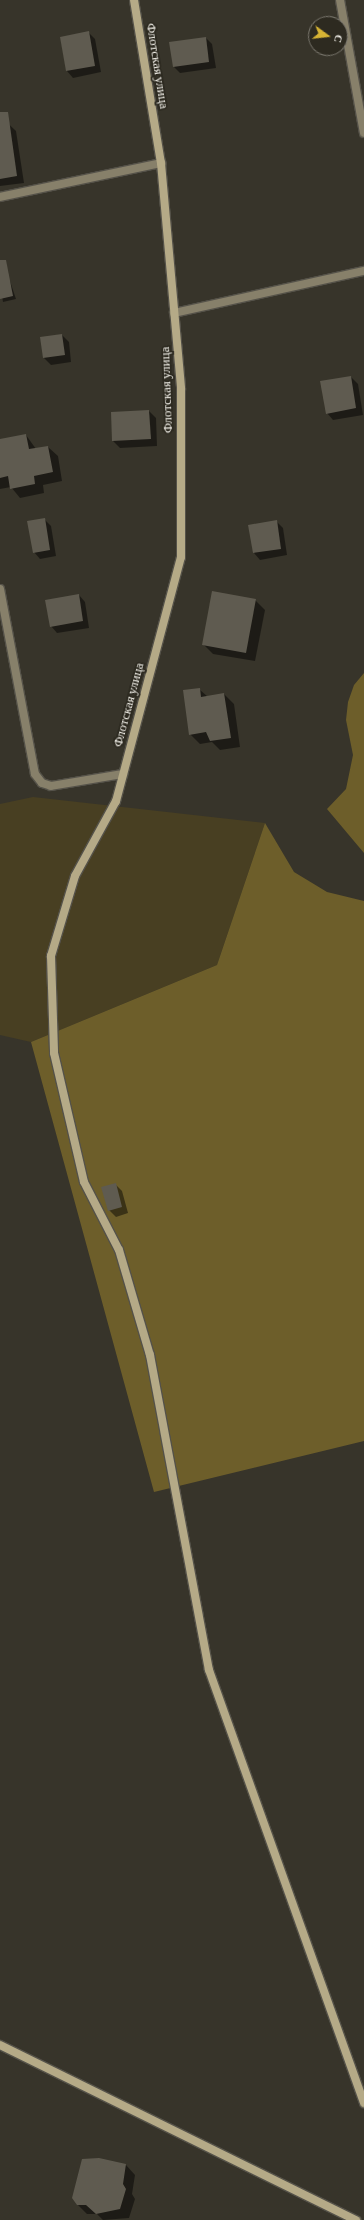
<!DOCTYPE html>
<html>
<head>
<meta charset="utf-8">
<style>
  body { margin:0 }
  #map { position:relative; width:364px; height:2220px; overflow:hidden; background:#37342a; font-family:"Crimson Pro",serif }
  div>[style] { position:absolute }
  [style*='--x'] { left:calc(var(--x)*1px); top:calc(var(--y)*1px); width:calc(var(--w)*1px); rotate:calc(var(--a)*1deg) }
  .green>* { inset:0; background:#483f22 }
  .forest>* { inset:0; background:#6d5e2a }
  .shadow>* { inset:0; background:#0007 }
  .building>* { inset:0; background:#5f5b50 }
  .roads { filter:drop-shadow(1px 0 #555249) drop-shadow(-1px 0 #555249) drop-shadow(0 1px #555249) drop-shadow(0 -1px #555249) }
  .street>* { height:8px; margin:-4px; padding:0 4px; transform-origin:4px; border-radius:4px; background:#87806a }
  .secondary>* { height:8px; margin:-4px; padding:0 4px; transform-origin:4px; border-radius:4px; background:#b5aa87 }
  span { translate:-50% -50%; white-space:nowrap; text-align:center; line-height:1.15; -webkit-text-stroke:3.5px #2d2a20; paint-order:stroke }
  .street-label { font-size:13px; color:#f2f0e9 }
  .north { position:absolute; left:308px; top:16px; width:40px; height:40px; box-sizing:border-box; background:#2d2a20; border:1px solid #7c7970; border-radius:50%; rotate:105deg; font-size:11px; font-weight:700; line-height:16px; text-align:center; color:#f2f0e9 }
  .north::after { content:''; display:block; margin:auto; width:14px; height:18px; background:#d7b434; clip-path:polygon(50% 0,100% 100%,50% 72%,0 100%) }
</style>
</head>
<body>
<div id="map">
  <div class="green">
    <i style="clip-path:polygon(33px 797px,265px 823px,217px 965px,31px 1042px,0 1035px,0 804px)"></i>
  </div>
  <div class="forest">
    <i style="clip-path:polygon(364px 673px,364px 853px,327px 809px,346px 789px,353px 755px,346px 720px,348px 702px,354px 685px)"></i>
    <i style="clip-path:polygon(265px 823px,294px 872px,327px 892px,364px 901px,364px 1441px,154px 1492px,31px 1042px,217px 965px)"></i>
  </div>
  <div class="shadow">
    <i style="clip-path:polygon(89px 33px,95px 39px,101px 72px,73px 78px,67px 71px,61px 38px)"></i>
    <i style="clip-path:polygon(206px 38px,212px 44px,216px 68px,180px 73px,174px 67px)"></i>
    <i style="clip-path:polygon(0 116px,16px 131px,24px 183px,0 186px)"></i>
    <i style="clip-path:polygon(10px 281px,16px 299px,3px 302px,0 283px)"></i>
    <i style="clip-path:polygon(62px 335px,69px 342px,71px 362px,51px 365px,44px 358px,41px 338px)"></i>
    <i style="clip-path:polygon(351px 377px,358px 384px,363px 415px,333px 420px,327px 413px)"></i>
    <i style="clip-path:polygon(149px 411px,156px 418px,157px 446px,120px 448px,113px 441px)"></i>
    <i style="clip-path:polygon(26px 435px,36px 449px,48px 447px,58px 456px,62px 481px,43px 485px,44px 493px,20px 498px,11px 487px,0 489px,0 440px)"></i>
    <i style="clip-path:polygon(44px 519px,51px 526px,56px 556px,40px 559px,34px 552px)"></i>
    <i style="clip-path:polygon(276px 521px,283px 528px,287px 555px,260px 560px,254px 553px,249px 526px)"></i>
    <i style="clip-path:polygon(79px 595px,85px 602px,89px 628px,57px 633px,51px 626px)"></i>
    <i style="clip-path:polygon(255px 600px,265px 610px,255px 661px,213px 654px,203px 644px)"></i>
    <i style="clip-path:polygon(199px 689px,208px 697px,224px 694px,234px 704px,240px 747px,220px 750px,212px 742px,200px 744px,190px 734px)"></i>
    <i style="clip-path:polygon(115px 1184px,122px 1191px,128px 1213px,116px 1217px,109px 1210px)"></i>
    <i style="clip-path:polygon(126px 2165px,135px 2175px,132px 2194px,135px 2199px,129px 2218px,103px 2220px,97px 2214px,87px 2214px,78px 2205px)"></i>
  </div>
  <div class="building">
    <i style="clip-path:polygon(89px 31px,95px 66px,66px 71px,60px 37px)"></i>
    <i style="clip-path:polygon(206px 37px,209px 62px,173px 67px,169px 42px)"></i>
    <i style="clip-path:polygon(0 112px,8px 112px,17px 176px,0 179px)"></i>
    <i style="clip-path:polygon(0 260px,6px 260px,13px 296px,0 299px)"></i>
    <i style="clip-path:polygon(62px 334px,65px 355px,43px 358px,40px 337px)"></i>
    <i style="clip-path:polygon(351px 376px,356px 408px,326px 414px,320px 381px)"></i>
    <i style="clip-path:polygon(149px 410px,151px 439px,112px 441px,111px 412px)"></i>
    <i style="clip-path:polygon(26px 434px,29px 449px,48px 446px,53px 472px,34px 476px,35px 484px,10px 489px,8px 476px,0 478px,0 439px)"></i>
    <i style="clip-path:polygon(45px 518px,50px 550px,33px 553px,27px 521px)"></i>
    <i style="clip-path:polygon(277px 520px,281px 549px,253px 553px,248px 525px)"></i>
    <i style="clip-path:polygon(212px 591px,256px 599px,246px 653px,202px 645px)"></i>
    <i style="clip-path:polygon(79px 594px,83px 621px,50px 627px,45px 600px)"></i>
    <i style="clip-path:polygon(200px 688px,201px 697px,224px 693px,231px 738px,210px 741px,206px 732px,189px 735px,183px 690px)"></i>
    <i style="clip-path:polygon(116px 1183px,122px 1207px,108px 1211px,101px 1187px)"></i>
    <i style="clip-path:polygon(99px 2158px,126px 2164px,123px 2184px,126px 2189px,120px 2209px,96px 2214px,86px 2205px,77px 2205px,72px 2198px,82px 2159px)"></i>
  </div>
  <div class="roads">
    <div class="street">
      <i style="--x:340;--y:0;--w:135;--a:79.8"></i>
      <i style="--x:0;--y:197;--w:165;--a:-11.9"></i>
      <i style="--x:174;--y:313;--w:195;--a:-12.5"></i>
      <i style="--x:0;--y:589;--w:188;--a:79.3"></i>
      <i style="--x:35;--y:774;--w:11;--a:52"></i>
      <i style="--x:42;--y:783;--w:9;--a:18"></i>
      <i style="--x:51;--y:786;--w:73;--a:-9.5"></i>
    </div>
    <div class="secondary">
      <i style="--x:134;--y:0;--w:165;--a:80.6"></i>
      <i style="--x:161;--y:163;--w:227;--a:84.9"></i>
      <i style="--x:181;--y:389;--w:168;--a:90"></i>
      <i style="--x:181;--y:557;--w:253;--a:104.9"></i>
      <i style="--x:116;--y:801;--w:85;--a:118.7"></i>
      <i style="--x:75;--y:876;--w:84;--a:106.7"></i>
      <i style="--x:51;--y:956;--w:97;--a:88.2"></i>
      <i style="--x:54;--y:1053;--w:132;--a:76.9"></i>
      <i style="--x:84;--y:1182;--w:76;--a:62.8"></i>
      <i style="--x:119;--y:1250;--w:109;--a:73.6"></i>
      <i style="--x:150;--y:1355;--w:320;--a:79.4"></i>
      <i style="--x:209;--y:1670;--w:460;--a:70.3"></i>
      <i style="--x:0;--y:2045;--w:397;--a:26.2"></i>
    </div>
  </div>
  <div class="street-label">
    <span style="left:157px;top:66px;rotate:81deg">Флотская улица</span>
    <span style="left:167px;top:390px;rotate:-92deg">Флотская улица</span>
    <span style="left:129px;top:705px;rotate:-75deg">Флотская улица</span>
  </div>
  <div class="north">С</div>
</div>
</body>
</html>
